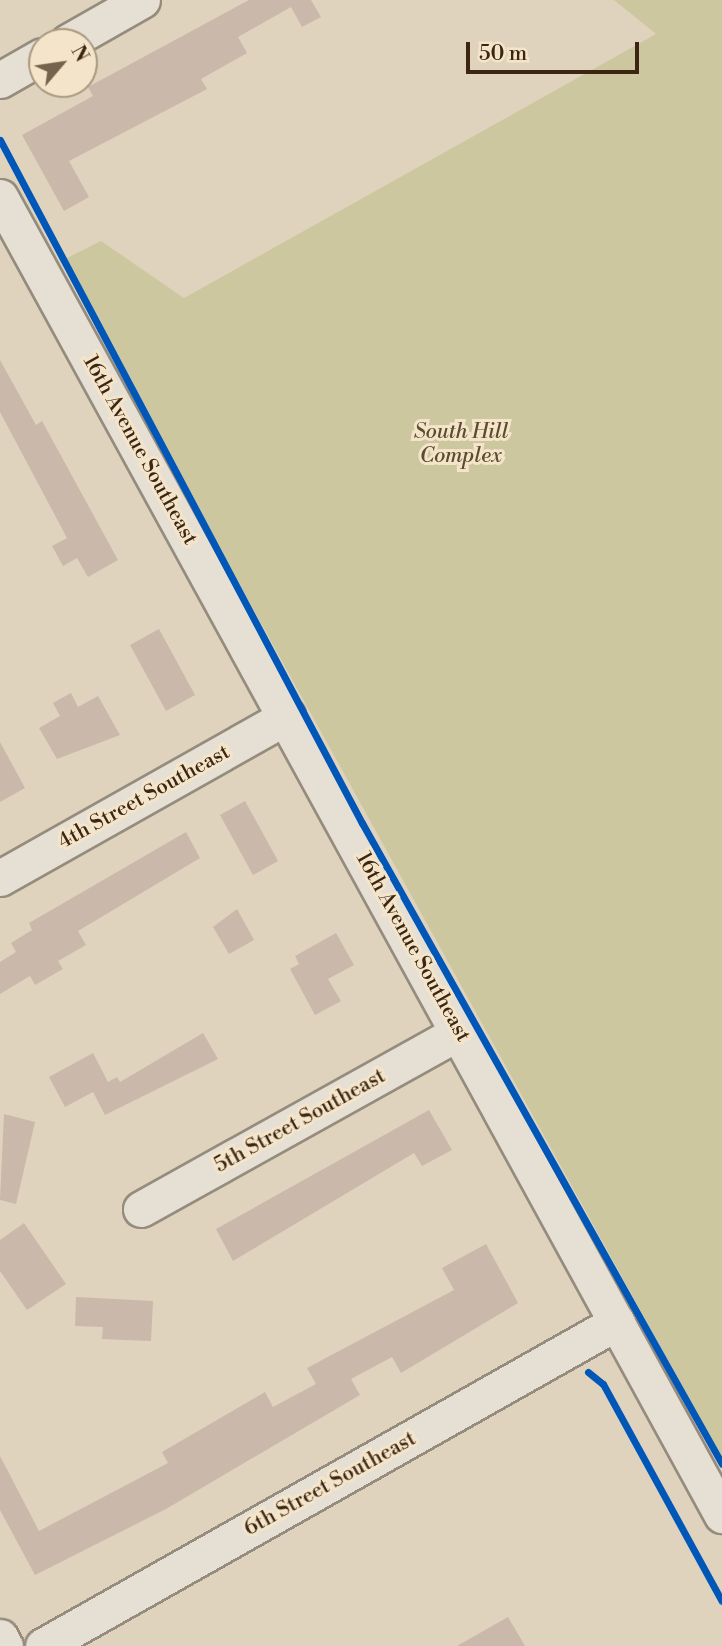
<!DOCTYPE html>
<html>
<head>
<meta charset="utf-8">
<style>
  body { margin:0 }
  #map { position:relative; width:722px; height:1646px; overflow:hidden; background:#dfd3bd; font-family:"Libre Bodoni",serif }
  div>[style] { position:absolute }
  [style*='--x'] { left:calc(var(--x)*1px); top:calc(var(--y)*1px); width:calc(var(--w)*1px); rotate:calc(var(--a)*1deg) }
  .green>* { inset:0; background:#cdc79f }
  .building>* { inset:0; background:#cab8ab }
  .roads { filter:drop-shadow(2px 0 #958c7d) drop-shadow(-2px 0 #958c7d) drop-shadow(0 2px #958c7d) drop-shadow(0 -2px #958c7d) }
  .minor>* { height:35px; margin:-17.5px; padding:0 17.5px; transform-origin:17.5px; border-radius:17.5px; background:#e5dfd4 }
  .cycleway>* { height:7px; margin:-3.5px; padding:0 3.5px; transform-origin:3.5px; border-radius:3.5px; background:#0057b8 }
  span { translate:-50% -50%; white-space:nowrap; text-align:center; line-height:1.15; -webkit-text-stroke:6px #f4e5ca; paint-order:stroke }
  .park-label { font-size:21px; color:#5c4c2f; font-style:italic }
  .street-label { font-size:21px; color:#3c2612 }
  .north { position:absolute; left:28px; top:28px; width:70px; height:70px; box-sizing:border-box; background:#f4e5ca; border:2px solid #aa9980; border-radius:50%; rotate:61deg; font-size:19px; font-weight:700; line-height:28px; text-align:center; color:#3c2612 }
  .north::after { content:''; display:block; margin:auto; width:24px; height:32px; background:#75634e; clip-path:polygon(50% 0,100% 100%,50% 72%,0 100%) }
  .scale { position:absolute; left:466px; top:42px; width:173px; height:32px; box-sizing:border-box; border:4px solid #3c2612; border-top:0; padding-left:9px; font-size:21px; line-height:24px; white-space:nowrap; color:#3c2612; -webkit-text-stroke:5px #f4e5ca; paint-order:stroke }
</style>
</head>
<body>
<div id="map">
  <div class="green">
    <i style="clip-path:polygon(614px 0,722px 0,722px 1458px,61px 261px,101px 241px,184px 298px,656px 34px)"></i>
  </div>
  <div class="building">
    <i style="clip-path:polygon(249px 0,311px 0,321px 17px,302px 27px,291px 7px,238px 37px,247px 53px,201px 79px,207px 89px,69px 161px,89px 197px,64px 211px,22px 135px,93px 96px,88px 87px)"></i>
    <i style="clip-path:polygon(0 360px,36px 425px,42px 421px,118px 560px,88px 577px,77px 558px,63px 566px,52px 546px,67px 538px,0 412px)"></i>
    <i style="clip-path:polygon(159px 629px,195px 695px,166px 711px,130px 645px)"></i>
    <i style="clip-path:polygon(71px 693px,78px 707px,98px 696px,120px 735px,57px 759px,39px 728px,60px 716px,53px 703px)"></i>
    <i style="clip-path:polygon(0 742px,25px 788px,0 802px)"></i>
    <i style="clip-path:polygon(245px 801px,278px 861px,253px 875px,220px 815px)"></i>
    <i style="clip-path:polygon(186px 832px,200px 858px,78px 931px,86px 945px,58px 961px,63px 969px,35px 985px,30px 976px,0 994px,0 962px,16px 952px,11px 943px,32px 930px,29px 923px)"></i>
    <i style="clip-path:polygon(237px 909px,254px 940px,229px 954px,213px 927px)"></i>
    <i style="clip-path:polygon(336px 933px,354px 965px,328px 979px,341px 1001px,315px 1015px,290px 969px,299px 964px,295px 956px)"></i>
    <i style="clip-path:polygon(203px 1033px,218px 1059px,105px 1115px,93px 1092px,65px 1107px,49px 1077px,93px 1053px,108px 1082px,117px 1077px,120px 1082px)"></i>
    <i style="clip-path:polygon(429px 1110px,452px 1150px,422px 1166px,414px 1153px,233px 1261px,216px 1229px)"></i>
    <i style="clip-path:polygon(4px 1114px,35px 1122px,16px 1204px,0 1200px)"></i>
    <i style="clip-path:polygon(24px 1223px,66px 1284px,27px 1310px,0 1271px,0 1240px)"></i>
    <i style="clip-path:polygon(486px 1244px,518px 1303px,401px 1373px,392px 1357px,351px 1379px,360px 1395px,166px 1509px,35px 1575px,0 1510px,0 1456px,39px 1531px,168px 1463px,162px 1452px,265px 1392px,273px 1407px,316px 1384px,307px 1368px,454px 1290px,442px 1268px)"></i>
    <i style="clip-path:polygon(76px 1297px,153px 1301px,151px 1341px,102px 1339px,103px 1327px,75px 1326px)"></i>
    <i style="clip-path:polygon(508px 1617px,525px 1646px,457px 1646px)"></i>
  </div>
  <div class="roads">
    <div class="minor">
      <i style="--x:68;--y:42;--w:85;--a:-29.6"></i>
      <i style="--x:0;--y:80;--w:48;--a:-29.7"></i>
      <i style="--x:0;--y:197;--w:1503;--a:61.29"></i>
      <i style="--x:0;--y:878;--w:330;--a:-29.4"></i>
      <i style="--x:141;--y:1209;--w:364;--a:-29.1"></i>
      <i style="--x:0;--y:1637;--w:10;--a:61"></i>
      <i style="--x:43;--y:1646;--w:659;--a:-29.44"></i>
    </div>
  </div>
  <div class="cycleway">
    <i style="--x:0;--y:140;--w:773;--a:62.08"></i>
    <i style="--x:362;--y:823;--w:735;--a:60.68"></i>
    <i style="--x:588;--y:1372;--w:19;--a:39"></i>
    <i style="--x:603;--y:1384;--w:247;--a:61.3"></i>
  </div>
  <div class="park-label">
    <span style="left:461px;top:444px">South Hill<br>Complex</span>
  </div>
  <div class="street-label">
    <span style="left:140px;top:450px;rotate:61deg">16th Avenue Southeast</span>
    <span style="left:144px;top:797px;rotate:-29deg">4th Street Southeast</span>
    <span style="left:413px;top:947px;rotate:61deg">16th Avenue Southeast</span>
    <span style="left:300px;top:1121px;rotate:-29deg">5th Street Southeast</span>
    <span style="left:330px;top:1484px;rotate:-29deg">6th Street Southeast</span>
  </div>
  <div class="north">N</div>
  <div class="scale">50 m</div>
</div>
</body>
</html>
